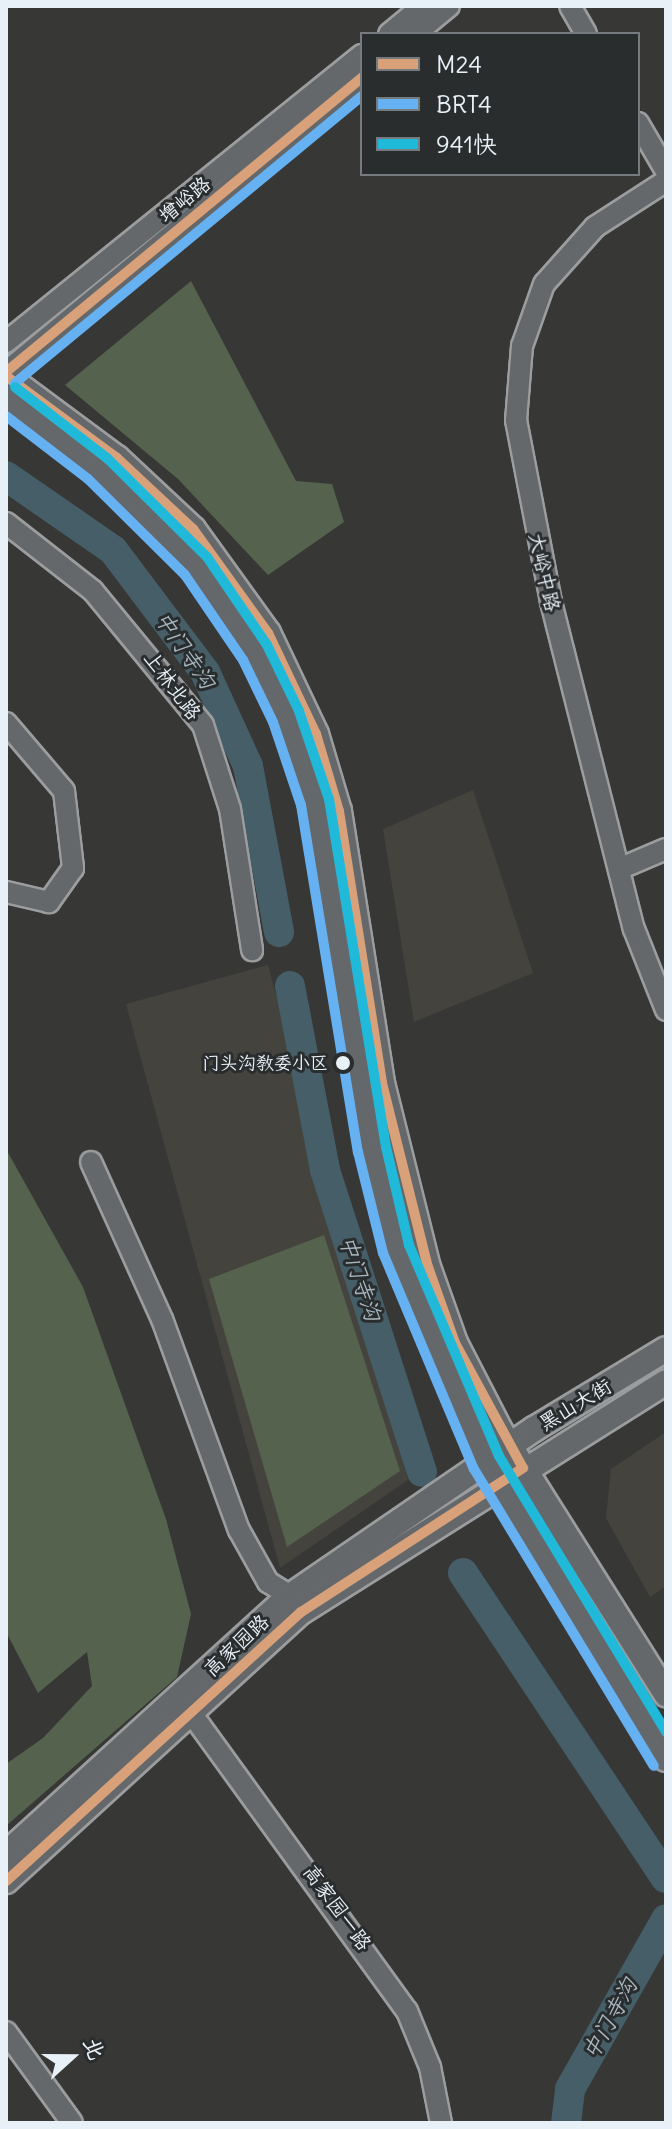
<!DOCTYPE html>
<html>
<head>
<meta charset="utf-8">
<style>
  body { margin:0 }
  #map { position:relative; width:672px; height:2129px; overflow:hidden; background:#373736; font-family:Delius,"LXGW WenKai TC",sans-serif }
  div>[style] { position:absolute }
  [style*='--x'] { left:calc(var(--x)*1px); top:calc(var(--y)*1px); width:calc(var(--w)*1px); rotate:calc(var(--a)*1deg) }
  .built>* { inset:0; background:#45433d }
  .green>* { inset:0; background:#55624d }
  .river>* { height:30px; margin:-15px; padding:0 15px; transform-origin:15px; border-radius:15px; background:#465e68 }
  .roads { filter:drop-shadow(2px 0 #9b9d9e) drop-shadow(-2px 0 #9b9d9e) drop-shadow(0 2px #9b9d9e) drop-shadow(0 -2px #9b9d9e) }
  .minor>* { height:20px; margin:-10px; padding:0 10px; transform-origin:10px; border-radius:10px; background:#65686b }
  .major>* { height:24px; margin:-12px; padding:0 12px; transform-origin:12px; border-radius:12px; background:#65686b }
  .bus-1>* { height:10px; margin:-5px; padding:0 5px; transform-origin:5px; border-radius:5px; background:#d9a179 }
  .bus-2>* { height:10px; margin:-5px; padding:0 5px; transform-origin:5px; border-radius:5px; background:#66b1f2 }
  .bus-3>* { height:10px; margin:-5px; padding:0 5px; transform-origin:5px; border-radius:5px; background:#20b9da }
  .dots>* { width:22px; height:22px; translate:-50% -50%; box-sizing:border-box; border:4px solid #2a2d2e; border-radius:50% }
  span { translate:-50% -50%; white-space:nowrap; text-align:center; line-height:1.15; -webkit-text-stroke:6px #2a2d2e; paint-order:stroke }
  .bus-label { font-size:18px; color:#e8f1f8 }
  .right { translate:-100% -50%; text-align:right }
  .street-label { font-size:20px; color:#e8f1f8 }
  .water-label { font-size:22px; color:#a8b8c0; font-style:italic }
  .frame { position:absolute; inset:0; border:8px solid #e8f1f8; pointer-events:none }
  .legend { position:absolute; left:360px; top:32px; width:280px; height:144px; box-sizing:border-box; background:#2a2d2e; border:2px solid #767b7f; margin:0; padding:10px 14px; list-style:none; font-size:24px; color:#e8f1f8 }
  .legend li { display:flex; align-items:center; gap:16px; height:40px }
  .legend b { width:40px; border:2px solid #767b7f }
  .north { position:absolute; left:32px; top:2017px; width:80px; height:80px; -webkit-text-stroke:6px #2a2d2e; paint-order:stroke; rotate:69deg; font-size:22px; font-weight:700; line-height:32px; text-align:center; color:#e8f1f8 }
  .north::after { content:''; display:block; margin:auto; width:28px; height:36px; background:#e8f1f8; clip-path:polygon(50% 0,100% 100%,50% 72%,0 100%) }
</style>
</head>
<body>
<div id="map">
  <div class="built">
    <i style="clip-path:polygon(473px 790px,533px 973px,414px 1022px,383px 829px)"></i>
    <i style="clip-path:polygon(268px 965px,408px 1480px,280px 1568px,126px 1004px)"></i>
    <i style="clip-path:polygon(666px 1432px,666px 1586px,650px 1597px,606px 1518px,611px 1469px)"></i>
  </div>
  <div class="green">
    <i style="clip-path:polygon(191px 281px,296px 481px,332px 484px,344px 522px,268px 575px,178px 479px,65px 385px)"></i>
    <i style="clip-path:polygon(6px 1149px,83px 1287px,166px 1519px,191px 1614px,177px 1677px,6px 1826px,6px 1764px,43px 1738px,92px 1686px,87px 1652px,38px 1693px,6px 1632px)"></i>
    <i style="clip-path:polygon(324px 1235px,400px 1471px,287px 1547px,209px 1279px)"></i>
  </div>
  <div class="river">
    <i style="--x:6;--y:476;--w:130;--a:34.7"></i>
    <i style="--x:113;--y:550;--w:153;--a:53"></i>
    <i style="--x:205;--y:672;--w:103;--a:65.4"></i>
    <i style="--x:248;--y:766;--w:169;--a:79.4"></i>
    <i style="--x:290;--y:986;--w:187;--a:79.2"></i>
    <i style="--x:325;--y:1170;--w:317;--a:72.2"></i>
    <i style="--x:463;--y:1573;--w:366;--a:56.4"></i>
    <i style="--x:566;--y:2123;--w:34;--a:-83"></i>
    <i style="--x:570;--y:2089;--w:195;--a:-60.5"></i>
  </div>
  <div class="roads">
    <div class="minor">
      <i style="--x:570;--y:6;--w:32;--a:60"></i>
      <i style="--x:389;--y:34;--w:44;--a:-39.5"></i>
      <i style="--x:415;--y:34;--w:44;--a:-39.5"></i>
      <i style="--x:638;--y:123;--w:56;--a:59.7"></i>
      <i style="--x:666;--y:181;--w:85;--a:147.1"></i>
      <i style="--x:595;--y:227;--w:76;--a:131.8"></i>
      <i style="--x:544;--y:284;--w:66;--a:109.5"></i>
      <i style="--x:522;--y:346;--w:74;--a:94.6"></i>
      <i style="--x:516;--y:420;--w:185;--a:79.1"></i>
      <i style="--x:551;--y:602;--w:337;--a:75.8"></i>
      <i style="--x:634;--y:929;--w:87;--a:68.4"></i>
      <i style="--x:6;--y:342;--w:457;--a:-38.9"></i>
      <i style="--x:6;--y:372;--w:462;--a:-39.6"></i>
      <i style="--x:6;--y:523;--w:110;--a:38"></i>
      <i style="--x:93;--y:591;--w:173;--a:50.6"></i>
      <i style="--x:203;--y:725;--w:88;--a:72.2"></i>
      <i style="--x:230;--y:809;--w:143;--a:81.1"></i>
      <i style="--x:6;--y:723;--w:89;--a:49.5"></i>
      <i style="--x:64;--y:791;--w:78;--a:83.3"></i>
      <i style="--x:73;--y:868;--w:42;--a:125.2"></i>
      <i style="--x:49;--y:902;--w:44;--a:-166.9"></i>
      <i style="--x:619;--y:869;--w:51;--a:-23.1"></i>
      <i style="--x:91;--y:1162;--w:172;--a:65.7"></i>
      <i style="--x:162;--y:1319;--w:225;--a:70"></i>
      <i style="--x:239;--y:1530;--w:60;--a:60.9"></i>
      <i style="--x:268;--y:1582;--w:26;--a:32"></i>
      <i style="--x:191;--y:1713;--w:368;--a:54.1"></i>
      <i style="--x:407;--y:2011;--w:61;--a:67.7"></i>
      <i style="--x:430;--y:2067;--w:57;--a:78.9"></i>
      <i style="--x:6;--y:2032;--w:112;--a:54"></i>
    </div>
    <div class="major">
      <i style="--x:6;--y:376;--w:138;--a:36.5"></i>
      <i style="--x:117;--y:458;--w:104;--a:43.1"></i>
      <i style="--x:193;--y:529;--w:128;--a:54.2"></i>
      <i style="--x:268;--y:633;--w:112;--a:64.6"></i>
      <i style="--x:316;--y:734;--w:80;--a:73.4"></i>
      <i style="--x:339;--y:811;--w:275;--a:81"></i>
      <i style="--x:382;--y:1083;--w:190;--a:76"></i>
      <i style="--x:428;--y:1267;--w:81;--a:70.4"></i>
      <i style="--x:455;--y:1343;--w:100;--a:62.7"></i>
      <i style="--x:501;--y:1432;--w:310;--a:57.8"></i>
      <i style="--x:6;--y:398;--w:115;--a:37.6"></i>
      <i style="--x:97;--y:468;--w:139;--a:44.7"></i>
      <i style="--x:196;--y:566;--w:105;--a:55.9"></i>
      <i style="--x:255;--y:653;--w:71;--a:64.2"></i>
      <i style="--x:286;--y:717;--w:90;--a:71.2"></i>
      <i style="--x:315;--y:802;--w:353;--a:80.7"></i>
      <i style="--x:372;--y:1150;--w:102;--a:76.4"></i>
      <i style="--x:396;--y:1249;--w:231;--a:67.1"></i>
      <i style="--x:486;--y:1462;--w:347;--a:58.8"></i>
      <i style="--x:6;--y:1854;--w:384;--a:-42.3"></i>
      <i style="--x:290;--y:1596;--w:296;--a:-34.4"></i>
      <i style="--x:534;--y:1429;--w:154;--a:-31.2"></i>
      <i style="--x:6;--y:1881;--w:399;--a:-42.4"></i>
      <i style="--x:301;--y:1612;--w:431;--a:-32.2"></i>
    </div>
  </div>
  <div class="bus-1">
    <i style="--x:6;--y:372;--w:462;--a:-39.6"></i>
    <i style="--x:6;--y:376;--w:138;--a:36.5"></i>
    <i style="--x:117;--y:458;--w:104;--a:43.1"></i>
    <i style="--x:193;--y:529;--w:128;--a:54.2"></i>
    <i style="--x:268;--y:633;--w:112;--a:64.6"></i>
    <i style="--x:316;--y:734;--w:80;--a:73.4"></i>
    <i style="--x:339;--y:811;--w:275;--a:81"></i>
    <i style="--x:382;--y:1083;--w:190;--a:76"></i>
    <i style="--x:428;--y:1267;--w:81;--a:70.4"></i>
    <i style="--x:455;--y:1343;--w:142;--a:61.5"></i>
    <i style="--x:523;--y:1468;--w:265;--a:147"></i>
    <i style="--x:301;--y:1612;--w:399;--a:137.6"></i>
  </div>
  <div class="bus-2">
    <i style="--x:15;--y:383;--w:450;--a:-39.6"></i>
    <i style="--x:6;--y:416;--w:103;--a:37.5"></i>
    <i style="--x:88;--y:479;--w:136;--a:44.7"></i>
    <i style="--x:185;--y:575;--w:103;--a:55.7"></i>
    <i style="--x:243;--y:660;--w:69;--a:64.2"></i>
    <i style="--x:273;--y:722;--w:88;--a:71.4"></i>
    <i style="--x:301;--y:805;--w:352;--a:80.7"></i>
    <i style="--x:358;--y:1152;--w:104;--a:76.1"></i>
    <i style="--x:383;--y:1253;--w:234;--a:67.2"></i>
    <i style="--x:474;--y:1469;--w:347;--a:58.8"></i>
  </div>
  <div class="bus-3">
    <i style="--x:15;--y:387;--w:116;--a:37.7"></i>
    <i style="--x:107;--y:458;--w:141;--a:44.7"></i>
    <i style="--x:207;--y:557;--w:107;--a:55.7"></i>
    <i style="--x:267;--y:645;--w:73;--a:64.1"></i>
    <i style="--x:299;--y:711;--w:93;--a:71.2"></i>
    <i style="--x:329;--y:799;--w:353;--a:80.7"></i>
    <i style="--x:386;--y:1147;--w:101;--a:76.8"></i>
    <i style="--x:409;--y:1245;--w:229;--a:66.9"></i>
    <i style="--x:499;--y:1456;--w:323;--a:58.8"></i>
  </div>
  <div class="dots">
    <i style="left:343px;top:1063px;background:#e8f1f8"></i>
  </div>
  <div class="bus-label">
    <span class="right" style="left:328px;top:1063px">门头沟教委小区</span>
  </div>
  <div class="street-label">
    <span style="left:184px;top:199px;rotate:-39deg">增峪路</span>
    <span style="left:545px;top:572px;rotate:77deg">大峪中路</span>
    <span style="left:173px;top:685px;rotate:53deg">上林北路</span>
    <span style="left:575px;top:1404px;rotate:-31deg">黑山大街</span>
    <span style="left:236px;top:1645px;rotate:-43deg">高家园路</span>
    <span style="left:338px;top:1907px;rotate:54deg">高家园一路</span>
  </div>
  <div class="water-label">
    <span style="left:185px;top:650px;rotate:56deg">中门寺沟</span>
    <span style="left:360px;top:1278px;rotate:72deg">中门寺沟</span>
    <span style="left:610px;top:2019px;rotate:-61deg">中门寺沟</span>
  </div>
  <div class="frame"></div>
  <ul class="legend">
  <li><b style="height:10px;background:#d9a179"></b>M24</li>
  <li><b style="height:10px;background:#66b1f2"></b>BRT4</li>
  <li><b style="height:10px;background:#20b9da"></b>941快</li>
  </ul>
  <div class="north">北</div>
</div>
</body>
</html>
